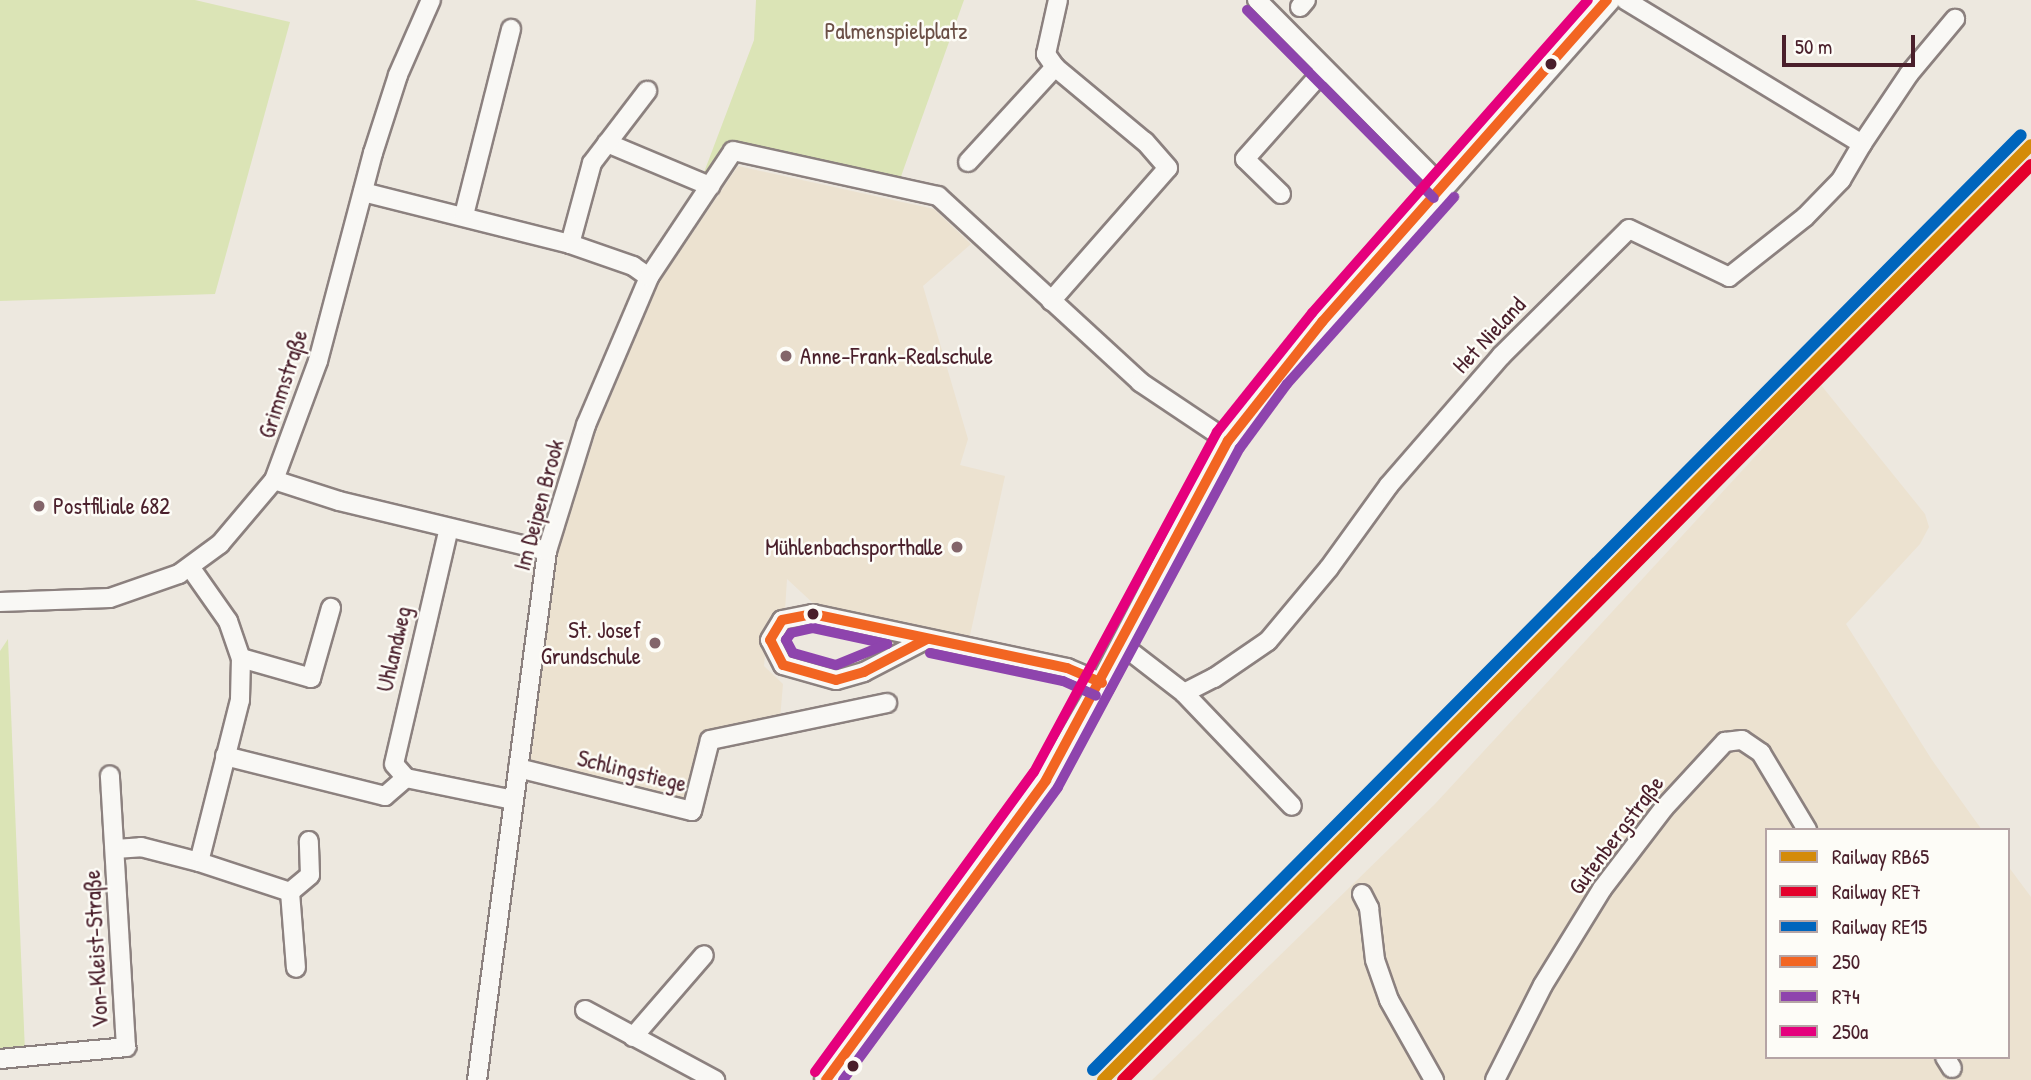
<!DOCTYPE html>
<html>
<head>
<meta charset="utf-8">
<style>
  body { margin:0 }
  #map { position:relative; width:2031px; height:1080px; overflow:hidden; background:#ede8df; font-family:"Patrick Hand",sans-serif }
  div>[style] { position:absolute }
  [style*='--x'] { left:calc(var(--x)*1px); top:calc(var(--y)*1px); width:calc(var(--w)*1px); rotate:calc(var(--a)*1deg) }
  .built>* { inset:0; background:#ece2d0 }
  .green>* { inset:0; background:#dbe4b6 }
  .roads { filter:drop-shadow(2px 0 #8c817f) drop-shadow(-2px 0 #8c817f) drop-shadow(0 2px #8c817f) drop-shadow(0 -2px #8c817f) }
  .minor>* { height:18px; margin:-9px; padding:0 9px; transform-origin:9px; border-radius:9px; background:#f9f8f5 }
  .tertiary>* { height:23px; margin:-11.5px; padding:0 11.5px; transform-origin:11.5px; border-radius:11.5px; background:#f9f8f5 }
  .bus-1>* { height:10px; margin:-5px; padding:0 5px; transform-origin:5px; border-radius:5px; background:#f26522 }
  .bus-2>* { height:10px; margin:-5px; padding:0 5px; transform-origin:5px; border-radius:5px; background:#8e44ad }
  .bus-3>* { height:10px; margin:-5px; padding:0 5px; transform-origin:5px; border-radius:5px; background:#e5007d }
  .rail-1>* { height:12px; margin:-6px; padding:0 6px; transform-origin:6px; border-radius:6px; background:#d48b09 }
  .rail-2>* { height:12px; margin:-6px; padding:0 6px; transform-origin:6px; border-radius:6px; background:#e4002b }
  .rail-3>* { height:12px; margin:-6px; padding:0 6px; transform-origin:6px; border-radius:6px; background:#0065bd }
  .dots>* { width:19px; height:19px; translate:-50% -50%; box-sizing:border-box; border:4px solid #fdfcf7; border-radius:50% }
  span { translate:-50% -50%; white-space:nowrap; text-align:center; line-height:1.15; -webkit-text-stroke:5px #fdfcf7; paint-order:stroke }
  .park-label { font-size:23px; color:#6b4f46 }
  .street-label { font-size:23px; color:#4a1f2b }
  .poi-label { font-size:23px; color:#4a1f2b }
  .left { translate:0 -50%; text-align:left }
  .right { translate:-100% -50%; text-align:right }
  .legend { position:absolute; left:1765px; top:828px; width:245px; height:231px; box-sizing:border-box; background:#fdfcf7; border:2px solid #b5a4a5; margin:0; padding:9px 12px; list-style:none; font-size:21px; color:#4a1f2b }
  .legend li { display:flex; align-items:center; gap:14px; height:35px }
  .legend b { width:35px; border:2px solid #b5a4a5 }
  .scale { position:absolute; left:1782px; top:35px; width:133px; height:32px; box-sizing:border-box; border:4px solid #4a1f2b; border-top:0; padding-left:9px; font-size:21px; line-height:24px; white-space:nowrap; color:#4a1f2b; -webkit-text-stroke:5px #fdfcf7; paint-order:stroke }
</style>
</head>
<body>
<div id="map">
  <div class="built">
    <i style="clip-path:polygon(738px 166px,934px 209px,971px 244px,923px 286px,968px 439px,960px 465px,1005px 476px,969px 640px,815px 605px,787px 579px,785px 610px,768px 619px,764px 666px,783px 684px,780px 719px,705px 735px,688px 804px,526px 763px,558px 552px,598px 426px,658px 284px)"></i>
    <i style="clip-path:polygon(1821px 385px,1925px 514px,1929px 527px,1920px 544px,1846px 624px,1932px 760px,1982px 830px,1767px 830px,1767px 1057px,2008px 1057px,2008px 866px,2031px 897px,2031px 1080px,1152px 1080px,1435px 804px)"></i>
  </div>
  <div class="green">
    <i style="clip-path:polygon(0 0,195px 0,290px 22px,215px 294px,0 301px)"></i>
    <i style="clip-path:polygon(756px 0,964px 0,899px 182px,740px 147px,722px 183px,703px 175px,754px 40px)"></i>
    <i style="clip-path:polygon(8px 639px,25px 1052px,0 1054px,0 651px)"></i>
  </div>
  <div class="roads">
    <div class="minor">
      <i style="--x:1257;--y:0;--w:265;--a:45.2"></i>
      <i style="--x:1300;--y:7;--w:9;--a:-49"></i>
      <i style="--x:607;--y:143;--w:112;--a:22.7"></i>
      <i style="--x:1862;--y:144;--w:84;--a:-56.1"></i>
      <i style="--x:1909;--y:74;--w:72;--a:-50.1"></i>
      <i style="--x:968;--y:162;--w:129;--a:-47.5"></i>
      <i style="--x:363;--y:192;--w:213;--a:14.1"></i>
      <i style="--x:570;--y:244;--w:67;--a:19.2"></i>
      <i style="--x:633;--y:266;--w:19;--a:35"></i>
      <i style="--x:1281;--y:194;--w:50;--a:-135.8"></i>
      <i style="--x:1245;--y:159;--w:119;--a:-48.4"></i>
      <i style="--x:464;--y:215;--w:192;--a:-75.8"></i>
      <i style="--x:570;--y:244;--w:84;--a:-74.8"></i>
      <i style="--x:592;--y:163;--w:91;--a:-52.6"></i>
      <i style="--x:1051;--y:301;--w:177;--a:-48.7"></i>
      <i style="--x:1168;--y:168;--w:35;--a:-131"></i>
      <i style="--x:1145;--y:142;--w:117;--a:-140.2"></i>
      <i style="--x:1055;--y:67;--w:16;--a:-125"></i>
      <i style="--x:1046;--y:54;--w:55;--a:-77.5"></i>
      <i style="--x:274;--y:480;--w:68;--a:17.9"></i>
      <i style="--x:339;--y:501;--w:214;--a:13.5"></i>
      <i style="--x:190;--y:567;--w:66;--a:54.9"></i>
      <i style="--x:228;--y:621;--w:39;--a:71"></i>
      <i style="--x:241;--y:658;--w:42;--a:91.4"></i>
      <i style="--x:240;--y:700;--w:167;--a:104.2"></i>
      <i style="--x:199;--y:862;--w:96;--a:18.2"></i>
      <i style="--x:290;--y:892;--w:76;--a:85.5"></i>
      <i style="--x:0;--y:602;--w:110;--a:-2.1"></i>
      <i style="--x:110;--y:598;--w:73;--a:-19.2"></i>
      <i style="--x:179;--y:574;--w:51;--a:-36.2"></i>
      <i style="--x:220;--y:544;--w:84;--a:-49.8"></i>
      <i style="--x:274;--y:480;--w:127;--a:-69.7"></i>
      <i style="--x:318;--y:361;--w:215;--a:-75.2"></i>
      <i style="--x:373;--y:153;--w:82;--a:-72.2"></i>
      <i style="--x:398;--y:75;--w:82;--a:-66.3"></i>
      <i style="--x:927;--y:639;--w:71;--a:152.4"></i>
      <i style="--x:864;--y:672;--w:29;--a:164"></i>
      <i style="--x:836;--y:680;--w:55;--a:-164.2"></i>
      <i style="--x:783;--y:665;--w:28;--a:-117"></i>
      <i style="--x:770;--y:640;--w:23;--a:-59"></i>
      <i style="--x:782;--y:620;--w:32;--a:-11"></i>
      <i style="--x:813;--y:614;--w:260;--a:12"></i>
      <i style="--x:1067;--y:668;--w:38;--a:23"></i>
      <i style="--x:1122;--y:645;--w:78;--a:37.7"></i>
      <i style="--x:1184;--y:693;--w:156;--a:46.3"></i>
      <i style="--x:241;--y:658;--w:73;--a:15.9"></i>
      <i style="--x:311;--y:678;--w:73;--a:-74.1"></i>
      <i style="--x:1184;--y:693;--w:34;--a:-27"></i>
      <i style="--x:1214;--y:678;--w:65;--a:-34.4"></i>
      <i style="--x:1268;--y:641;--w:95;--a:-50.1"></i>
      <i style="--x:1329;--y:568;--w:102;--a:-54.1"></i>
      <i style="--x:1389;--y:485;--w:171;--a:-49"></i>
      <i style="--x:1501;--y:356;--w:180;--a:-44.8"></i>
      <i style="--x:1629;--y:229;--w:111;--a:25.6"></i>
      <i style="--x:1729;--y:277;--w:97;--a:-38.3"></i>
      <i style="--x:1805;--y:217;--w:52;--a:-45.8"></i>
      <i style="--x:1841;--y:180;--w:42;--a:-59.7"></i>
      <i style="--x:1862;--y:144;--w:277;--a:-148.7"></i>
      <i style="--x:225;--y:756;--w:165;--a:14"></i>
      <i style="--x:385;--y:796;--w:28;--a:-41"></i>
      <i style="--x:406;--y:778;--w:109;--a:11.6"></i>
      <i style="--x:518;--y:768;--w:179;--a:13.9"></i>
      <i style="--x:692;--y:811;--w:73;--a:-75.8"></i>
      <i style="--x:710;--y:740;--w:181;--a:-11.8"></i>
      <i style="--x:406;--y:778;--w:18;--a:-131"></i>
      <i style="--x:394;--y:764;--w:242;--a:-76.9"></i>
      <i style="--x:115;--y:849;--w:26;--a:-4"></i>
      <i style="--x:141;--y:847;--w:60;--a:14.5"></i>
      <i style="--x:290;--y:892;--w:26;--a:-40"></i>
      <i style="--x:310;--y:875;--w:34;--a:-92"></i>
      <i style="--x:1362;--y:894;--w:16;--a:63"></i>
      <i style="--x:1369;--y:908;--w:52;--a:83.4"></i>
      <i style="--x:1375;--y:960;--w:42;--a:70.7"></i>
      <i style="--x:1389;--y:1000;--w:92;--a:60.6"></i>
      <i style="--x:585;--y:1010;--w:148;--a:28.3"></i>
      <i style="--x:633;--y:1037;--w:108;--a:-49.1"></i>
      <i style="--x:1945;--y:1057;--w:13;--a:58"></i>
      <i style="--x:0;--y:1059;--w:127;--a:-5.4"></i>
      <i style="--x:126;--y:1047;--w:272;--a:-93.4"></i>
      <i style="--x:477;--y:1080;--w:534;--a:-82.46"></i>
      <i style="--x:547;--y:551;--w:132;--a:-72.8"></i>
      <i style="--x:586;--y:425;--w:161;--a:-66.9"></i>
      <i style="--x:649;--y:277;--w:151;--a:-56.3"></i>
      <i style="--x:733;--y:151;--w:210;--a:12.4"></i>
      <i style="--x:938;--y:196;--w:275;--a:42.6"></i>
      <i style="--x:1140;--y:382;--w:106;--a:33.8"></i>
      <i style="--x:1495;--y:1080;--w:106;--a:-63.2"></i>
      <i style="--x:1543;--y:985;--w:113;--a:-58.4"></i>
      <i style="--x:1602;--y:889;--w:102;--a:-52.6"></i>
      <i style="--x:1664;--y:808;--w:90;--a:-47.3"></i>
      <i style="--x:1725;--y:742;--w:17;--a:-7"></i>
      <i style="--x:1742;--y:740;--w:23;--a:34"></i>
      <i style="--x:1761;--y:753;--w:90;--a:59.1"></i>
    </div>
    <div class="tertiary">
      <i style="--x:826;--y:1080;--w:372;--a:-53.7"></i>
      <i style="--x:1046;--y:780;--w:112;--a:-60"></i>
      <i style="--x:1102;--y:683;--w:273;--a:-62.5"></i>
      <i style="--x:1228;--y:441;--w:152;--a:-51.7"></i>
      <i style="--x:1322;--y:322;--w:430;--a:-48.5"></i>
    </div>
  </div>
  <div class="bus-1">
    <i style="--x:927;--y:639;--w:71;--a:152.4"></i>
    <i style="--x:864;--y:672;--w:29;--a:164"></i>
    <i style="--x:836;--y:680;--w:55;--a:-164.2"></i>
    <i style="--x:783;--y:665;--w:28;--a:-117"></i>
    <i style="--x:770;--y:640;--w:23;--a:-59"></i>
    <i style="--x:782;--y:620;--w:32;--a:-11"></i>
    <i style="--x:813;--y:614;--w:260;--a:12"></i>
    <i style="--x:1067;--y:668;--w:38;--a:23"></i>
    <i style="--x:826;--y:1080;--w:372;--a:-53.7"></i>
    <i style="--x:1046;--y:780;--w:385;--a:-61.8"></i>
    <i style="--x:1228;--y:441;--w:152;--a:-51.7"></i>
    <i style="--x:1322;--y:322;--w:430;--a:-48.5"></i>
  </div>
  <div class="bus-2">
    <i style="--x:1247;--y:10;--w:265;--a:45.2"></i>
    <i style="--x:813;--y:628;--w:76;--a:12.2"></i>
    <i style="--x:887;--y:644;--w:55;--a:157.6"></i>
    <i style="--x:836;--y:665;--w:45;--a:-164.4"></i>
    <i style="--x:793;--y:653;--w:15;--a:-118"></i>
    <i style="--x:786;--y:640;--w:9;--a:-54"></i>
    <i style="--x:791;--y:633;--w:23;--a:-13"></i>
    <i style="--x:930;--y:653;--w:136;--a:11.9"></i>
    <i style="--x:1063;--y:681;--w:36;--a:24"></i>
    <i style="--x:843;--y:1080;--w:363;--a:-53.7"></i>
    <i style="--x:1058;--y:787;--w:385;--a:-61.8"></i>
    <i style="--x:1240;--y:448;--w:79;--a:-53.7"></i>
    <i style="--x:1287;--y:384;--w:251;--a:-48.2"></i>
  </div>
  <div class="bus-3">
    <i style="--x:815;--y:1072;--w:371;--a:-53.9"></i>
    <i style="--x:1034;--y:772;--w:386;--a:-61.7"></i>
    <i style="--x:1217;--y:432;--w:152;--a:-51.4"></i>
    <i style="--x:1312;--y:313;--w:417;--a:-48.6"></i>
  </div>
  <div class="rail-1">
    <i style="--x:1103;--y:1080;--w:1317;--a:-45.22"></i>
  </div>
  <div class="rail-2">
    <i style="--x:1123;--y:1080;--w:1289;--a:-45.22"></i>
  </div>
  <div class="rail-3">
    <i style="--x:1093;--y:1070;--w:1317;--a:-45.22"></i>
  </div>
  <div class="dots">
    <i style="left:1551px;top:64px;background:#4a1f2b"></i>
    <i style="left:786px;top:356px;background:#83656a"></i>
    <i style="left:39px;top:506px;background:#83656a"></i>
    <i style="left:957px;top:547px;background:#83656a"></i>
    <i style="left:813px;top:614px;background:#4a1f2b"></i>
    <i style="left:655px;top:643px;background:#83656a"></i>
    <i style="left:853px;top:1066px;background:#4a1f2b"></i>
  </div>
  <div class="park-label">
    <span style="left:896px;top:31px">Palmenspielplatz</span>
  </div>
  <div class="street-label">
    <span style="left:1489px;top:335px;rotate:-47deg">Het Nieland</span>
    <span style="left:283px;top:384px;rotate:-72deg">Grimmstraße</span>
    <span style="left:539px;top:505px;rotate:-75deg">Im Deipen Brook</span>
    <span style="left:394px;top:649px;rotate:-77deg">Uhlandweg</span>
    <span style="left:632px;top:771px;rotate:14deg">Schlingstiege</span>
    <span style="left:1616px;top:835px;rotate:-53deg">Gutenbergstraße</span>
    <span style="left:96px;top:949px;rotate:-93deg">Von-Kleist-Straße</span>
  </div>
  <div class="poi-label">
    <span class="left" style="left:800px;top:356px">Anne-Frank-Realschule</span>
    <span class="left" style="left:53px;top:506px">Postfiliale 682</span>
    <span class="right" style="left:943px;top:547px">Mühlenbachsporthalle</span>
    <span class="right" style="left:641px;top:643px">St. Josef<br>Grundschule</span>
  </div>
  <ul class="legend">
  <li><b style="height:9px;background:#d48b09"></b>Railway RB65</li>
  <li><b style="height:9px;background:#e4002b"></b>Railway RE7</li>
  <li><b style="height:9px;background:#0065bd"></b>Railway RE15</li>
  <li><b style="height:9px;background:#f26522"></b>250</li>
  <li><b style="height:9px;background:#8e44ad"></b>R74</li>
  <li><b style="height:9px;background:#e5007d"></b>250a</li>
  </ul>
  <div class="scale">50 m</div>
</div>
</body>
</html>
